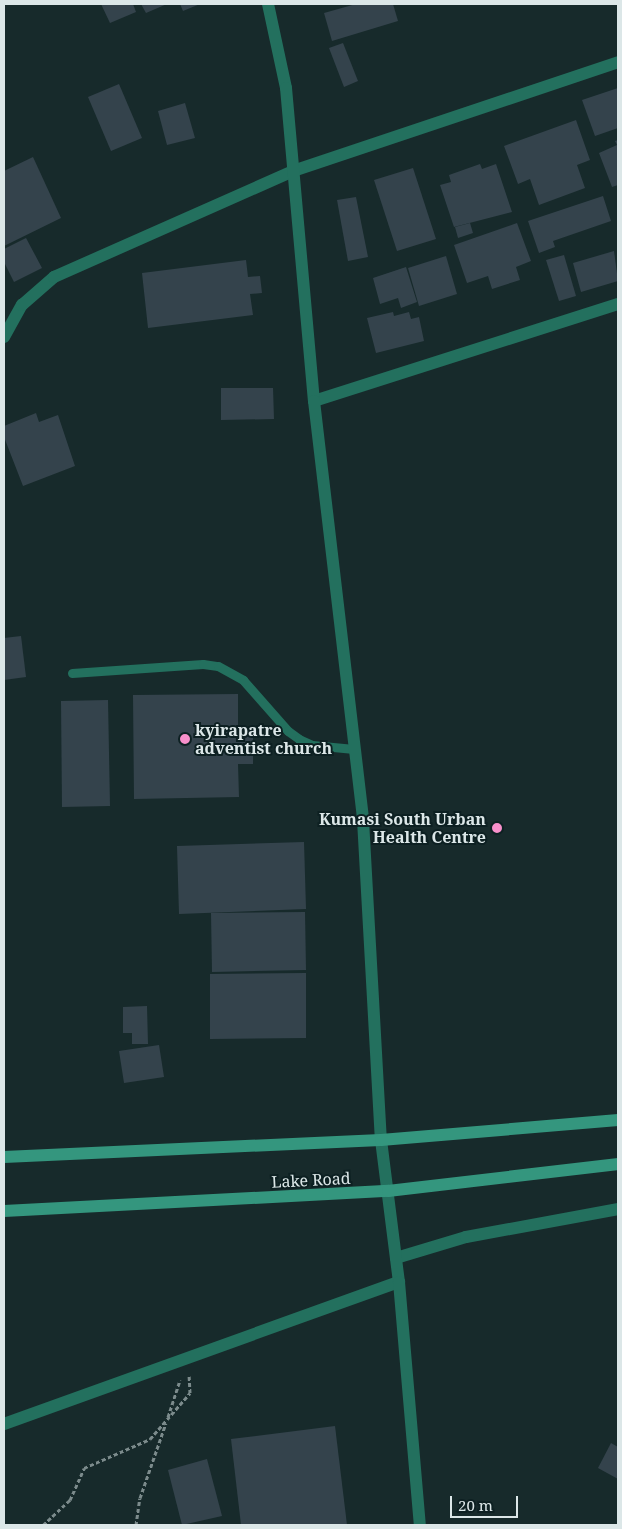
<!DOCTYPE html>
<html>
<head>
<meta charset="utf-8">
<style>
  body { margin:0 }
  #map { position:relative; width:622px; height:1529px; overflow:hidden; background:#172a2b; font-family:"Noto Serif",serif }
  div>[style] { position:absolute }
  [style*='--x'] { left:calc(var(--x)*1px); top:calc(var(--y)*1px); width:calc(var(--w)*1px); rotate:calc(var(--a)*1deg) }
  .building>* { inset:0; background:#34434c }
  .path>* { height:3px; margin-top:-1.5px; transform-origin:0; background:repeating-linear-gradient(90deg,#7c8b8c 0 4px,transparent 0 6.5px) }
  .service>* { height:9px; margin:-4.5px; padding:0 4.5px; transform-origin:4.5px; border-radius:4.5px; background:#23705e }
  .minor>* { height:12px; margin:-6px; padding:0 6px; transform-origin:6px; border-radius:6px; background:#23705e }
  .tertiary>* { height:12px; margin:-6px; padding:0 6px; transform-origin:6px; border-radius:6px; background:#23705e }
  .secondary>* { height:12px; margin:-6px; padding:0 6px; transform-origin:6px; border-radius:6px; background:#34967e }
  .dots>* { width:14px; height:14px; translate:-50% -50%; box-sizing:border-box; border:2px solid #0d2022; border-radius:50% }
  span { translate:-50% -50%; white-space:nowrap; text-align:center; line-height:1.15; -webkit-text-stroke:4px #0d2022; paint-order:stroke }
  .poi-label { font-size:16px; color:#dce7e8; font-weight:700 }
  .left { translate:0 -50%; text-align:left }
  .right { translate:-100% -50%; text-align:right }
  .street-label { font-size:16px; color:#dce7e8 }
  .frame { position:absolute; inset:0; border:5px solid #dce7e8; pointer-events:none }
  .scale { position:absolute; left:450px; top:1496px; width:68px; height:22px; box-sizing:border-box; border:2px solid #dce7e8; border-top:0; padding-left:6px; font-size:15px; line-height:18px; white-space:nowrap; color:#dce7e8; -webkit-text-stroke:4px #0d2022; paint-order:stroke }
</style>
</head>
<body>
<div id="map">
  <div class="building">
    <i style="clip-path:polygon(101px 4px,133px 4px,136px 12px,110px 23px)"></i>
    <i style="clip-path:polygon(141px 4px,167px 4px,146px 13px)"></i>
    <i style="clip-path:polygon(180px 4px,200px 4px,183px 11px)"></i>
    <i style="clip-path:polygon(356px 4px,393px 4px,398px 21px,332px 41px,324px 13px)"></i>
    <i style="clip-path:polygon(343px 43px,358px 81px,344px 87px,329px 48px)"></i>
    <i style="clip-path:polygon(119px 84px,142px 138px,111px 151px,88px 97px)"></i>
    <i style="clip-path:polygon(618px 88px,618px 128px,595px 136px,582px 100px)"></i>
    <i style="clip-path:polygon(185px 103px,195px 138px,167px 145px,158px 111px)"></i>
    <i style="clip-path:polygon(576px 120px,590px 160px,577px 165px,585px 188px,539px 205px,530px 179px,518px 184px,504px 146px)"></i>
    <i style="clip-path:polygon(618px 140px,618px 185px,612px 187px,599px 153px,617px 145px,615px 141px)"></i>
    <i style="clip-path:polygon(33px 157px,61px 218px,4px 246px,4px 171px)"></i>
    <i style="clip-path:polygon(480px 164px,482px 169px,496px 164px,512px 212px,454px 227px,440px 185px,451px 182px,449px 175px)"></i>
    <i style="clip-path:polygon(413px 168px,436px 239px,397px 251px,374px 180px)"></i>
    <i style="clip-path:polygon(603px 196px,611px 221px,553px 241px,555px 247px,539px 253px,528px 221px)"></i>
    <i style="clip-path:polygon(356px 197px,368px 257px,348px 261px,337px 200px)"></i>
    <i style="clip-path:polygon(470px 223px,473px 233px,458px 238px,455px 227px)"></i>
    <i style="clip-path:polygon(517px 223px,531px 261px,516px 267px,520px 280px,492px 289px,488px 276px,467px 283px,454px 245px)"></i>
    <i style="clip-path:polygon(26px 238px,42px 268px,14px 282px,4px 262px,4px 249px)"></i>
    <i style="clip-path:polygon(614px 251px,618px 281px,581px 292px,573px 263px)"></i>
    <i style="clip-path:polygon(564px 255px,576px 296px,559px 301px,546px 260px)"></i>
    <i style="clip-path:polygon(446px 256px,457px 294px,419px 306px,408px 268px)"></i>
    <i style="clip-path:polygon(246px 260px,248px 277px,260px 276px,262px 293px,250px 294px,253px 315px,148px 328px,142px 273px)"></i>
    <i style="clip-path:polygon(406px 267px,417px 302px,401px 308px,398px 298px,380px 304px,373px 278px)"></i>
    <i style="clip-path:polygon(393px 312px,394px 316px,409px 312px,411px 319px,419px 317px,424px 341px,376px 353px,367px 318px)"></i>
    <i style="clip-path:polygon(221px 388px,273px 388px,274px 419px,221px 420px)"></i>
    <i style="clip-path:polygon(36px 413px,39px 422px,58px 415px,75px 466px,23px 486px,4px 437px,4px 426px)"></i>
    <i style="clip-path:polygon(21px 636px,26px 677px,4px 680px,4px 638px)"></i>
    <i style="clip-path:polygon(238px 694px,238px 735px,253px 735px,253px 764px,238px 764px,239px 797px,134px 799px,133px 695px)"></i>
    <i style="clip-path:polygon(108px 700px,110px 806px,62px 807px,61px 701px)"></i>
    <i style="clip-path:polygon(304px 842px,306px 909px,179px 914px,177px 846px)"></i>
    <i style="clip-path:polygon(305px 912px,306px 970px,212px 972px,211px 913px)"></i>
    <i style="clip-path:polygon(306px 973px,306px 1038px,210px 1039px,210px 974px)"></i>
    <i style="clip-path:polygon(147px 1006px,148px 1044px,132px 1044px,132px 1033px,123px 1033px,123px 1007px)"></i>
    <i style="clip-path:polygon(159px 1045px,164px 1077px,124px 1083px,119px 1051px)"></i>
    <i style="clip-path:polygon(335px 1426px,347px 1525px,241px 1525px,231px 1439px)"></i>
    <i style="clip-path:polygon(611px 1443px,618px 1447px,618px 1479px,598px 1468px)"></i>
    <i style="clip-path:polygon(207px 1459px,222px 1516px,182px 1525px,168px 1470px)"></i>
  </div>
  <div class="path">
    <i style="--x:168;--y:1417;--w:39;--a:-72"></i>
    <i style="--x:43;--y:1525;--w:37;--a:-43"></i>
    <i style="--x:70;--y:1500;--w:35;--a:-66"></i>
    <i style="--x:84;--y:1468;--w:72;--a:-23.7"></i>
    <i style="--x:150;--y:1439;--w:61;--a:-49"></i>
    <i style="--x:190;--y:1393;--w:17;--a:-93"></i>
    <i style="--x:136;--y:1525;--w:27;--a:-82"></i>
    <i style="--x:140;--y:1498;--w:79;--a:-70.9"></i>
  </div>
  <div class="service">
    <i style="--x:72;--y:673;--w:131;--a:-3.9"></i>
    <i style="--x:203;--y:664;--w:15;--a:8"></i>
    <i style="--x:218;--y:666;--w:29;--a:29"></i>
    <i style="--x:243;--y:680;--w:68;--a:48.6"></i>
    <i style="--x:288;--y:731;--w:14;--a:36"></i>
    <i style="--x:299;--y:739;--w:14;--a:25"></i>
    <i style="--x:312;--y:745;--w:42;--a:5.4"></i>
  </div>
  <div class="minor">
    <i style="--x:4;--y:337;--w:37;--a:-61"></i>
    <i style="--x:22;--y:305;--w:43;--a:-41.2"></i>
    <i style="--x:54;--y:277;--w:261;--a:-23.9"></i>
    <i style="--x:293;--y:171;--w:343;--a:-18.5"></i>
    <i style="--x:314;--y:401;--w:319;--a:-17.7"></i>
    <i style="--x:396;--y:1258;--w:73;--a:-16.7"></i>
    <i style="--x:466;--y:1237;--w:155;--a:-10.4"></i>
    <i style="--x:4;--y:1424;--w:420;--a:-19.8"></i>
  </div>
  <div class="tertiary">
    <i style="--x:268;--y:4;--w:86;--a:77.9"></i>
    <i style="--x:286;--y:88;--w:314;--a:84.9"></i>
    <i style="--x:314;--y:401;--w:422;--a:83.3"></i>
    <i style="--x:363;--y:820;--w:321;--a:86.8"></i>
    <i style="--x:381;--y:1140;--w:143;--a:82.8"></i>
    <i style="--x:399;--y:1282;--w:244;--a:85.1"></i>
  </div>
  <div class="secondary">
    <i style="--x:4;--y:1157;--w:377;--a:-2.6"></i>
    <i style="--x:381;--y:1140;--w:238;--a:-4.8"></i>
    <i style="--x:4;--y:1211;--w:385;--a:-3"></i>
    <i style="--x:388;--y:1191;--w:232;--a:-6.7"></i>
  </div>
  <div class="dots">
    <i style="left:185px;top:739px;background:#f890cb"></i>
    <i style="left:497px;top:828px;background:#f890cb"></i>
  </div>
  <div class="poi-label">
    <span class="left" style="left:195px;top:739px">kyirapatre<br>adventist church</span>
    <span class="right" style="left:486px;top:828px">Kumasi South Urban<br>Health Centre</span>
  </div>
  <div class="street-label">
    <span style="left:311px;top:1180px;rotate:-3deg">Lake Road</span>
  </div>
  <div class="frame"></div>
  <div class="scale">20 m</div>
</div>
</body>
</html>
